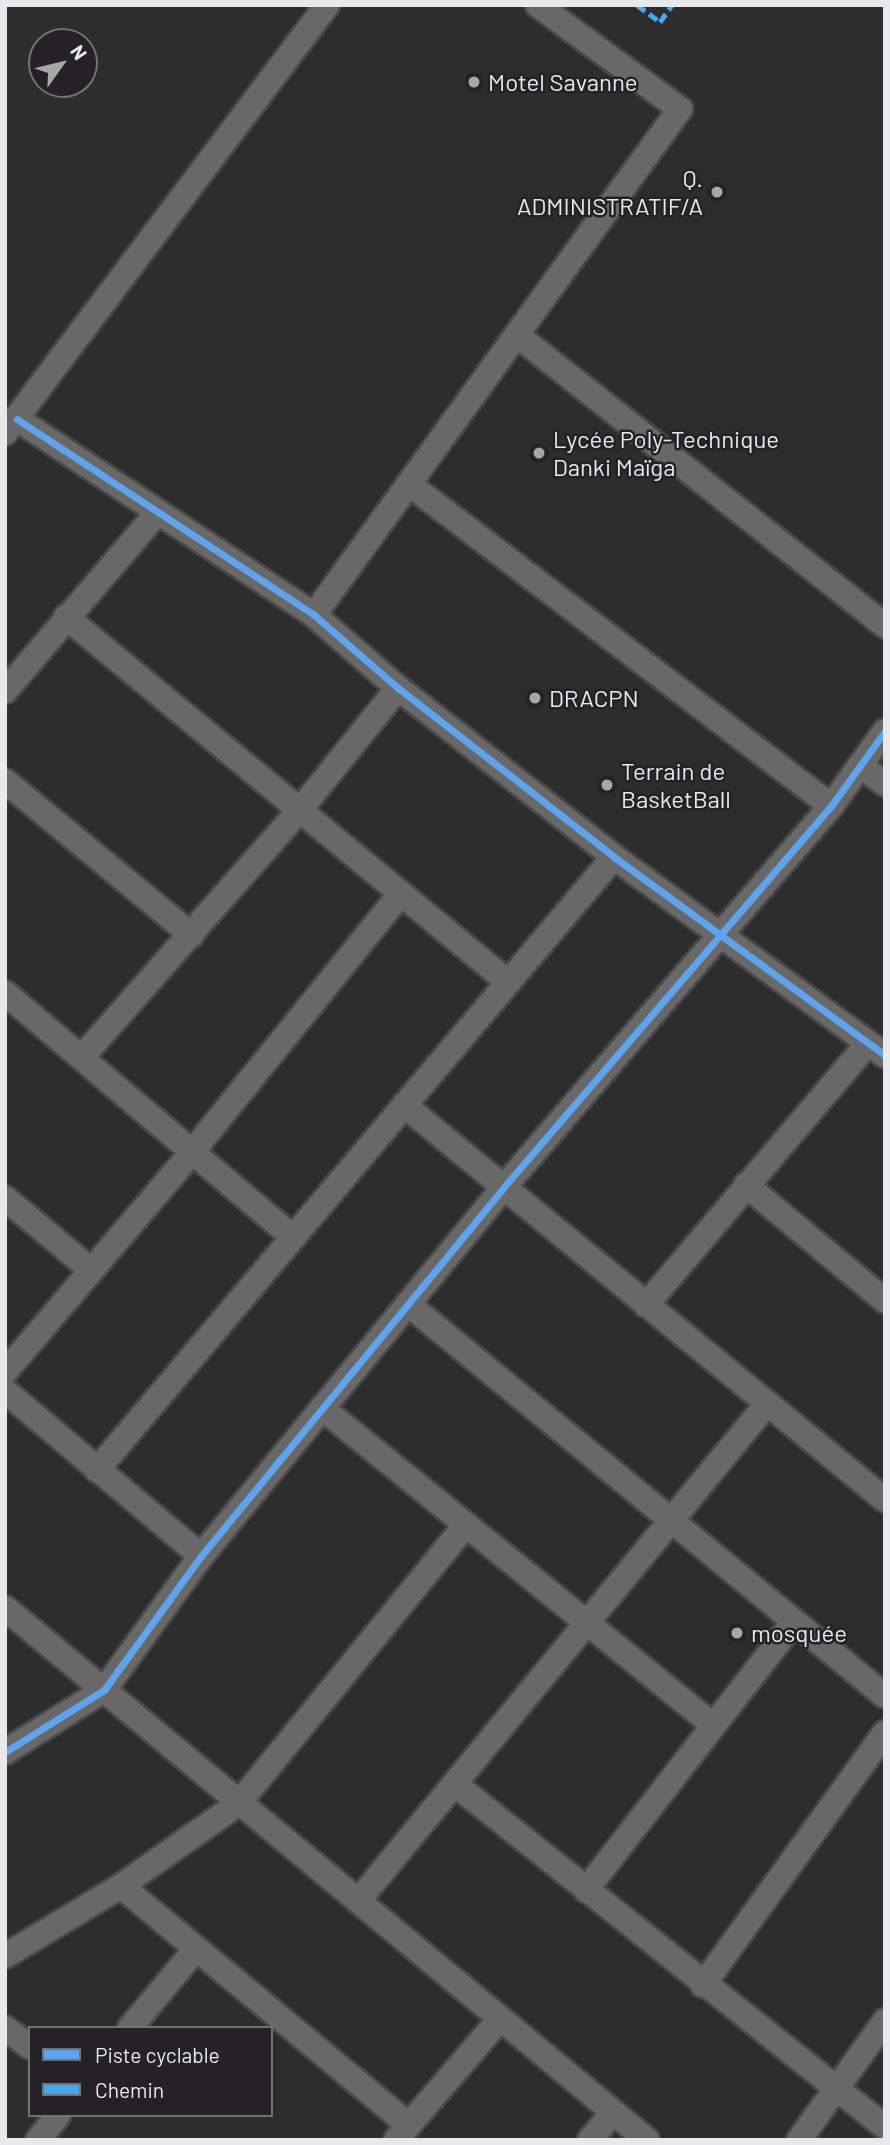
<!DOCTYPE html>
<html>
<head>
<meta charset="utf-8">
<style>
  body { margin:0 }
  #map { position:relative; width:890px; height:2145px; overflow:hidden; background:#2d2d2d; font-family:Barlow,sans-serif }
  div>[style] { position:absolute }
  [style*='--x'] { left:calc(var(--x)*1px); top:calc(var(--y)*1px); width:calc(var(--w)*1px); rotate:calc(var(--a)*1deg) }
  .roads { filter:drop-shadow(2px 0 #484848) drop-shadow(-2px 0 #484848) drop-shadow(0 2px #484848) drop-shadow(0 -2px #484848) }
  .minor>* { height:24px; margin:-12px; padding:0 12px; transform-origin:12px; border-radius:12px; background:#696869 }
  .quiet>* { height:5px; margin-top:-2.5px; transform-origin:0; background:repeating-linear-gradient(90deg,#3fa9f5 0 10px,transparent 0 15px) }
  .cycleway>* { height:7px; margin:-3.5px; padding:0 3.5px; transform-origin:3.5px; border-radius:3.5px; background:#60a3ed }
  .dots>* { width:19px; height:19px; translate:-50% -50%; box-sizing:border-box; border:4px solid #242224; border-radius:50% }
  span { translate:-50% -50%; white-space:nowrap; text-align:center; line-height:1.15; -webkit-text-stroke:5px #242224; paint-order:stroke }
  .poi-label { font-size:24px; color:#e9e8ea }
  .left { translate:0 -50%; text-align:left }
  .right { translate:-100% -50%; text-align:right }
  .frame { position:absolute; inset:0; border:7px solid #e9e8ea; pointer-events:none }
  .legend { position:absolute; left:28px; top:2026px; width:245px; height:91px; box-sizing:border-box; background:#242224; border:2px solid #737173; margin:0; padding:9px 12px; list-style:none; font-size:21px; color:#e9e8ea }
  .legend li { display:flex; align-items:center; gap:14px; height:35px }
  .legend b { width:35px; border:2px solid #737173 }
  .north { position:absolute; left:28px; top:28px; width:70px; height:70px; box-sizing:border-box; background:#242224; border:2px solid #737173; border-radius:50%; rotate:56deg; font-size:19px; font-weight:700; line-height:28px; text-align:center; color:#e9e8ea }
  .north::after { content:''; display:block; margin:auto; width:24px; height:32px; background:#a7a7a8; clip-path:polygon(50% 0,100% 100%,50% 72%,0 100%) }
</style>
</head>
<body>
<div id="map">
  <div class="roads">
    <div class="minor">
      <i style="--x:517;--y:335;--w:469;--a:38.3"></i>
      <i style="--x:17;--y:419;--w:356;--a:33.4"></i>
      <i style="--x:314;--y:615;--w:111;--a:41"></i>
      <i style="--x:398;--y:688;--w:274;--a:38"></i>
      <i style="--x:614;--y:857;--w:336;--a:36.2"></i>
      <i style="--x:5;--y:433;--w:536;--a:-53.04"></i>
      <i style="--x:409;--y:484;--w:531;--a:37.34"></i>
      <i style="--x:314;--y:615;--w:624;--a:-54.12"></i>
      <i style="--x:680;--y:109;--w:176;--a:-143.8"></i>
      <i style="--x:66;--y:617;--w:573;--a:39.55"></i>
      <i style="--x:5;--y:691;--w:234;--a:-49.5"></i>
      <i style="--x:860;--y:765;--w:31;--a:37"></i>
      <i style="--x:5;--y:781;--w:242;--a:39.5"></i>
      <i style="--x:5;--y:993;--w:377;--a:40.3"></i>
      <i style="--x:82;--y:1057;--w:329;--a:-48.6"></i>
      <i style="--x:300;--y:810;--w:156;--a:-51.2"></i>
      <i style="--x:404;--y:1105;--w:622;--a:39.39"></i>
      <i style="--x:746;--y:1185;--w:181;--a:39.8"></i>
      <i style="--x:5;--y:1198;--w:112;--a:39.9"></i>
      <i style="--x:408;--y:1304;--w:617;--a:39.41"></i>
      <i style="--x:646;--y:1305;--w:343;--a:-49.7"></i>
      <i style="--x:5;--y:1372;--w:290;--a:-49.6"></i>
      <i style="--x:193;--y:1151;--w:331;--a:-51.1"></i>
      <i style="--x:5;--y:1391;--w:256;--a:40.1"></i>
      <i style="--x:322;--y:1408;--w:503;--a:39.03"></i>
      <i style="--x:97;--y:1470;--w:802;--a:-49.86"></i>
      <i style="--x:5;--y:1608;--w:834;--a:39.65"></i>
      <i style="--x:5;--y:1752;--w:117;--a:-32.1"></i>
      <i style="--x:104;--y:1690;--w:165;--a:-54.1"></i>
      <i style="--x:201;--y:1556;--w:476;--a:-50.6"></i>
      <i style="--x:503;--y:1188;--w:503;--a:-49.35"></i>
      <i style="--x:831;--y:806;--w:92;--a:-54.2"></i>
      <i style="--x:456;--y:1785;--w:549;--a:38.56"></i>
      <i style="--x:121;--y:1886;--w:374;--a:39.7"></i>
      <i style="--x:586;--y:1890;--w:339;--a:-52.2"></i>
      <i style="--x:358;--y:1901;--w:644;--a:-50.55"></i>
      <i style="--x:5;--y:1956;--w:135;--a:-31.1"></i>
      <i style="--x:121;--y:1886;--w:144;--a:-35.1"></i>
      <i style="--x:239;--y:1803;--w:359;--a:-50.8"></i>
      <i style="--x:703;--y:1985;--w:311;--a:-54.2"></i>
      <i style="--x:5;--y:2028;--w:31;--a:37"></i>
      <i style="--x:130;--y:2028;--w:103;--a:-50.1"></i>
      <i style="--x:38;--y:2140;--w:32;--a:-51"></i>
      <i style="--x:396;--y:2140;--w:160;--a:-49.3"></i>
      <i style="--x:590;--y:2140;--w:35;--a:-50"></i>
      <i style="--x:799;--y:2140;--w:147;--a:-54.1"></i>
    </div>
  </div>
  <div class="quiet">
    <i style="--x:637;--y:5;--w:29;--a:36"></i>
    <i style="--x:660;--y:22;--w:21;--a:-55"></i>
  </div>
  <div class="cycleway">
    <i style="--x:17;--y:419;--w:356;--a:33.4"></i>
    <i style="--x:314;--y:615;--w:111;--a:41"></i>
    <i style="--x:398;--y:688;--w:274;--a:38"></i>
    <i style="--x:614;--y:857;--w:336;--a:36.2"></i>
    <i style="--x:5;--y:1752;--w:117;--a:-32.1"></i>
    <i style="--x:104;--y:1690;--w:165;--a:-54.1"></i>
    <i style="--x:201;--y:1556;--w:476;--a:-50.6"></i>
    <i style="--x:503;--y:1188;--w:503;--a:-49.35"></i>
    <i style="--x:831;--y:806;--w:92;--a:-54.2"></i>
  </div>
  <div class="dots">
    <i style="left:474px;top:82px;background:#a7a7a8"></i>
    <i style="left:717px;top:192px;background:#a7a7a8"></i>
    <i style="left:539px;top:453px;background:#a7a7a8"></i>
    <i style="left:535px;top:698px;background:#a7a7a8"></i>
    <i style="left:607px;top:785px;background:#a7a7a8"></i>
    <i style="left:737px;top:1633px;background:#a7a7a8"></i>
  </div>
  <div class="poi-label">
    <span class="left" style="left:488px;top:82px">Motel Savanne</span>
    <span class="right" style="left:703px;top:192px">Q.<br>ADMINISTRATIF/A</span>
    <span class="left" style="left:553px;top:453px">Lycée Poly-Technique<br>Danki Maïga</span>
    <span class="left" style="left:549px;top:698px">DRACPN</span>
    <span class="left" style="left:621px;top:785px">Terrain de<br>BasketBall</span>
    <span class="left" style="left:751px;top:1633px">mosquée</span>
  </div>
  <div class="frame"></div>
  <ul class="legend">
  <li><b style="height:9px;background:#60a3ed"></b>Piste cyclable</li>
  <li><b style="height:9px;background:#3fa9f5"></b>Chemin</li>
  </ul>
  <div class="north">N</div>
</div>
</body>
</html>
